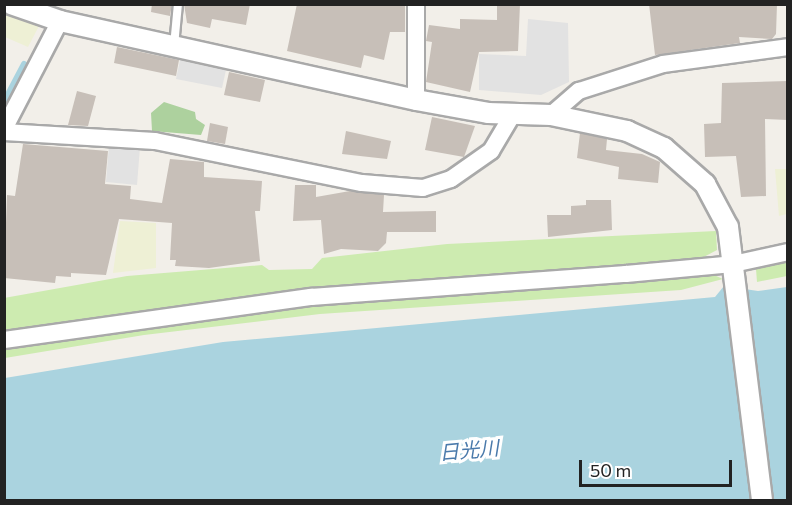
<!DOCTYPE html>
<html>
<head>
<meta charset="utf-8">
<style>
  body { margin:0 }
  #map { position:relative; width:792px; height:505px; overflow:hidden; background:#f2efe9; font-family:Commissioner,"Noto Sans JP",sans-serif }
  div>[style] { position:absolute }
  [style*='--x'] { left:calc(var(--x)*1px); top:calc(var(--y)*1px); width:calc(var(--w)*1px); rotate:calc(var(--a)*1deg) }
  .farmland>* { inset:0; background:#eef0d5 }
  .grass>* { inset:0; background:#cdebb0 }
  .forest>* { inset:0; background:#add19e }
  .parking>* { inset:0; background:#e2e2e2 }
  .water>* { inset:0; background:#aad3df }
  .stream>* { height:6px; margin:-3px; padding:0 3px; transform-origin:3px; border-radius:3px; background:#aad3df }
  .building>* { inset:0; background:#c7bfb8 }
  .roads { filter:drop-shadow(2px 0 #a9a9a9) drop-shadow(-2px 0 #a9a9a9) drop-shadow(0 2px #a9a9a9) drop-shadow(0 -2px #a9a9a9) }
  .service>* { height:8px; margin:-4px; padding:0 4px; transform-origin:4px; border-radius:4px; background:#fff }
  .minor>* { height:16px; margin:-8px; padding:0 8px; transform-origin:8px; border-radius:8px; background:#fff }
  .tertiary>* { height:20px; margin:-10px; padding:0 10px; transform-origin:10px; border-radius:10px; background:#fff }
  span { translate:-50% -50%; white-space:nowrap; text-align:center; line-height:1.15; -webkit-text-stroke:6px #fff; paint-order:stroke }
  .water-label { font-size:20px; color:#4a7aab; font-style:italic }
  .frame { position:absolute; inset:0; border:6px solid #222; pointer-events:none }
  .scale { position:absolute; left:579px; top:460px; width:153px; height:27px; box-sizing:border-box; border:3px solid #222; border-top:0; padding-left:8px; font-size:18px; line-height:21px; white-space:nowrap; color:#222; -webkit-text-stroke:4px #fff; paint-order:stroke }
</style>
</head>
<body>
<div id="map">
  <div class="farmland">
    <i style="clip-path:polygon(4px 12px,39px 26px,28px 47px,5px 37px)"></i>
    <i style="clip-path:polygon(775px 169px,787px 169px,787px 214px,779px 216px)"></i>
    <i style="clip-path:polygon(120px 221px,156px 223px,156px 268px,113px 273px)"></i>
  </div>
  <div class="grass">
    <i style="clip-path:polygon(716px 231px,717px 250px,698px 260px,5px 335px,4px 298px,127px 276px,262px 265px,269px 270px,312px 269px,322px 258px,447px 244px)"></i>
    <i style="clip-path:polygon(787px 260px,787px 276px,757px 282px,756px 269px)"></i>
    <i style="clip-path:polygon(707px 272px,723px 279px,681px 290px,320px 314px,144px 335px,5px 358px,5px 345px,310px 303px)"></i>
  </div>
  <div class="forest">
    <i style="clip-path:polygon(164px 102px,195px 112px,196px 119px,205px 125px,201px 135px,152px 131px,151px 113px)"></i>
  </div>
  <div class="parking">
    <i style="clip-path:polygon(528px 19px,568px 23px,569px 82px,541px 95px,479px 90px,479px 54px,526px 56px)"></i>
    <i style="clip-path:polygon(180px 60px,226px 70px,222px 88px,176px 79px)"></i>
    <i style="clip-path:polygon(109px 145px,140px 147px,137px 185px,106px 182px)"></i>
  </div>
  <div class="water">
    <i style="clip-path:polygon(724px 286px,758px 291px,787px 287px,787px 500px,5px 500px,5px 378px,223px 342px,715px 297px)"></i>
  </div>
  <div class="stream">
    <i style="--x:4;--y:102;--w:43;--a:-62.2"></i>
  </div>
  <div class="building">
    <i style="clip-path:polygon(152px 4px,172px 4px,170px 16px,151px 12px)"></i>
    <i style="clip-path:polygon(184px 4px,250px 4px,246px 25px,212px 19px,210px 28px,187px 23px)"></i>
    <i style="clip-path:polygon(297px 4px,405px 6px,405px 32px,390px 32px,384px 60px,364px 55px,361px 68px,287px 51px)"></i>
    <i style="clip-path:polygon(497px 4px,520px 4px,518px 51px,479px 52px,470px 92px,426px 82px,432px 42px,426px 41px,429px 25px,460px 29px,460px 19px,497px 20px)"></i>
    <i style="clip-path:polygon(649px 4px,777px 4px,776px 34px,772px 39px,739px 37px,740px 43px,655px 55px)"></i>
    <i style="clip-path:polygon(117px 47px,179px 60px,176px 76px,114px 63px)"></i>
    <i style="clip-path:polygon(229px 72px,265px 80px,260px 102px,224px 95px)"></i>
    <i style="clip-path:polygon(788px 81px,788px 120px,765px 119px,766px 196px,741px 197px,736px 156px,705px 157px,704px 124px,721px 123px,722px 83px)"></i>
    <i style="clip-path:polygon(77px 91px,96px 96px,88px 126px,68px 125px)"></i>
    <i style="clip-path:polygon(432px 117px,475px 126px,464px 157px,425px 150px)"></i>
    <i style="clip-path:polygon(210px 123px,228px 127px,225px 144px,207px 141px)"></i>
    <i style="clip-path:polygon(346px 131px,391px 141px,387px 159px,342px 154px)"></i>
    <i style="clip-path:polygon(580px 133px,607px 139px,606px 150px,642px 154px,660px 162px,658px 183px,618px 179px,619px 167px,577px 158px)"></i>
    <i style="clip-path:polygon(23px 144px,108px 151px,105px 184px,131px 186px,130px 199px,162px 203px,170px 159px,204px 162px,204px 177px,262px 181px,260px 211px,255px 211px,260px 261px,209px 268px,175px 266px,176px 260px,170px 260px,172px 223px,119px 219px,106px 275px,71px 273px,71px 277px,56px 276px,55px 283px,4px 278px,7px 195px,15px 196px)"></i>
    <i style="clip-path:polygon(295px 185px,316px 185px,316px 197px,350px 191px,384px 195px,383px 212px,436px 211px,436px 232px,387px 232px,386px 243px,378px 251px,341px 249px,324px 254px,321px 220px,293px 221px)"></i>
    <i style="clip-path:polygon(586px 200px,611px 200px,612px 230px,548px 237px,547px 215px,571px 215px,571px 206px,586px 205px)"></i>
  </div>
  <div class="roads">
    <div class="service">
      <i style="--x:174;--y:46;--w:42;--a:-84.6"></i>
    </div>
    <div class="minor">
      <i style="--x:416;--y:4;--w:96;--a:90"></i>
      <i style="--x:551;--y:115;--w:37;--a:-41"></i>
      <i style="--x:579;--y:91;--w:88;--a:-17.8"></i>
      <i style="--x:663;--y:64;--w:126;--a:-7.7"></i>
      <i style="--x:4;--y:129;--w:122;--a:-62.6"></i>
      <i style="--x:4;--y:132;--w:151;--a:3.4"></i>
      <i style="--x:155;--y:141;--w:211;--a:11.5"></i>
      <i style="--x:362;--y:183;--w:61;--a:4.7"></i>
      <i style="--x:423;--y:188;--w:29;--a:-18"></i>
      <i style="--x:451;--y:179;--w:49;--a:-35"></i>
      <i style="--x:491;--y:151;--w:43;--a:-59.3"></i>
      <i style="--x:4;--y:340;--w:310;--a:-8"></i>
      <i style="--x:311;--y:297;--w:316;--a:-4.2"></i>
      <i style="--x:626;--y:274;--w:107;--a:-5.3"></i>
      <i style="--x:733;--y:264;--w:56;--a:-12.3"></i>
    </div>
    <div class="tertiary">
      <i style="--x:11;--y:4;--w:52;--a:19.1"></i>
      <i style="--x:60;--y:21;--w:365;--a:12.5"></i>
      <i style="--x:416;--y:100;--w:73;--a:10.2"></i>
      <i style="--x:488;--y:113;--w:63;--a:1.8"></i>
      <i style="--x:551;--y:115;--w:78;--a:11.9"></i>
      <i style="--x:627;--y:131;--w:41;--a:24.7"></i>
      <i style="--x:664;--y:148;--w:55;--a:41.3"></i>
      <i style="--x:705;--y:184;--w:49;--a:61.9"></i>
      <i style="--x:728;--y:227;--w:275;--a:82.9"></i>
    </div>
  </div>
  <div class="water-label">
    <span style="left:469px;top:450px;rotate:-5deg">日光川</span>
  </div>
  <div class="frame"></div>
  <div class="scale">50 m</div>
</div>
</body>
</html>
